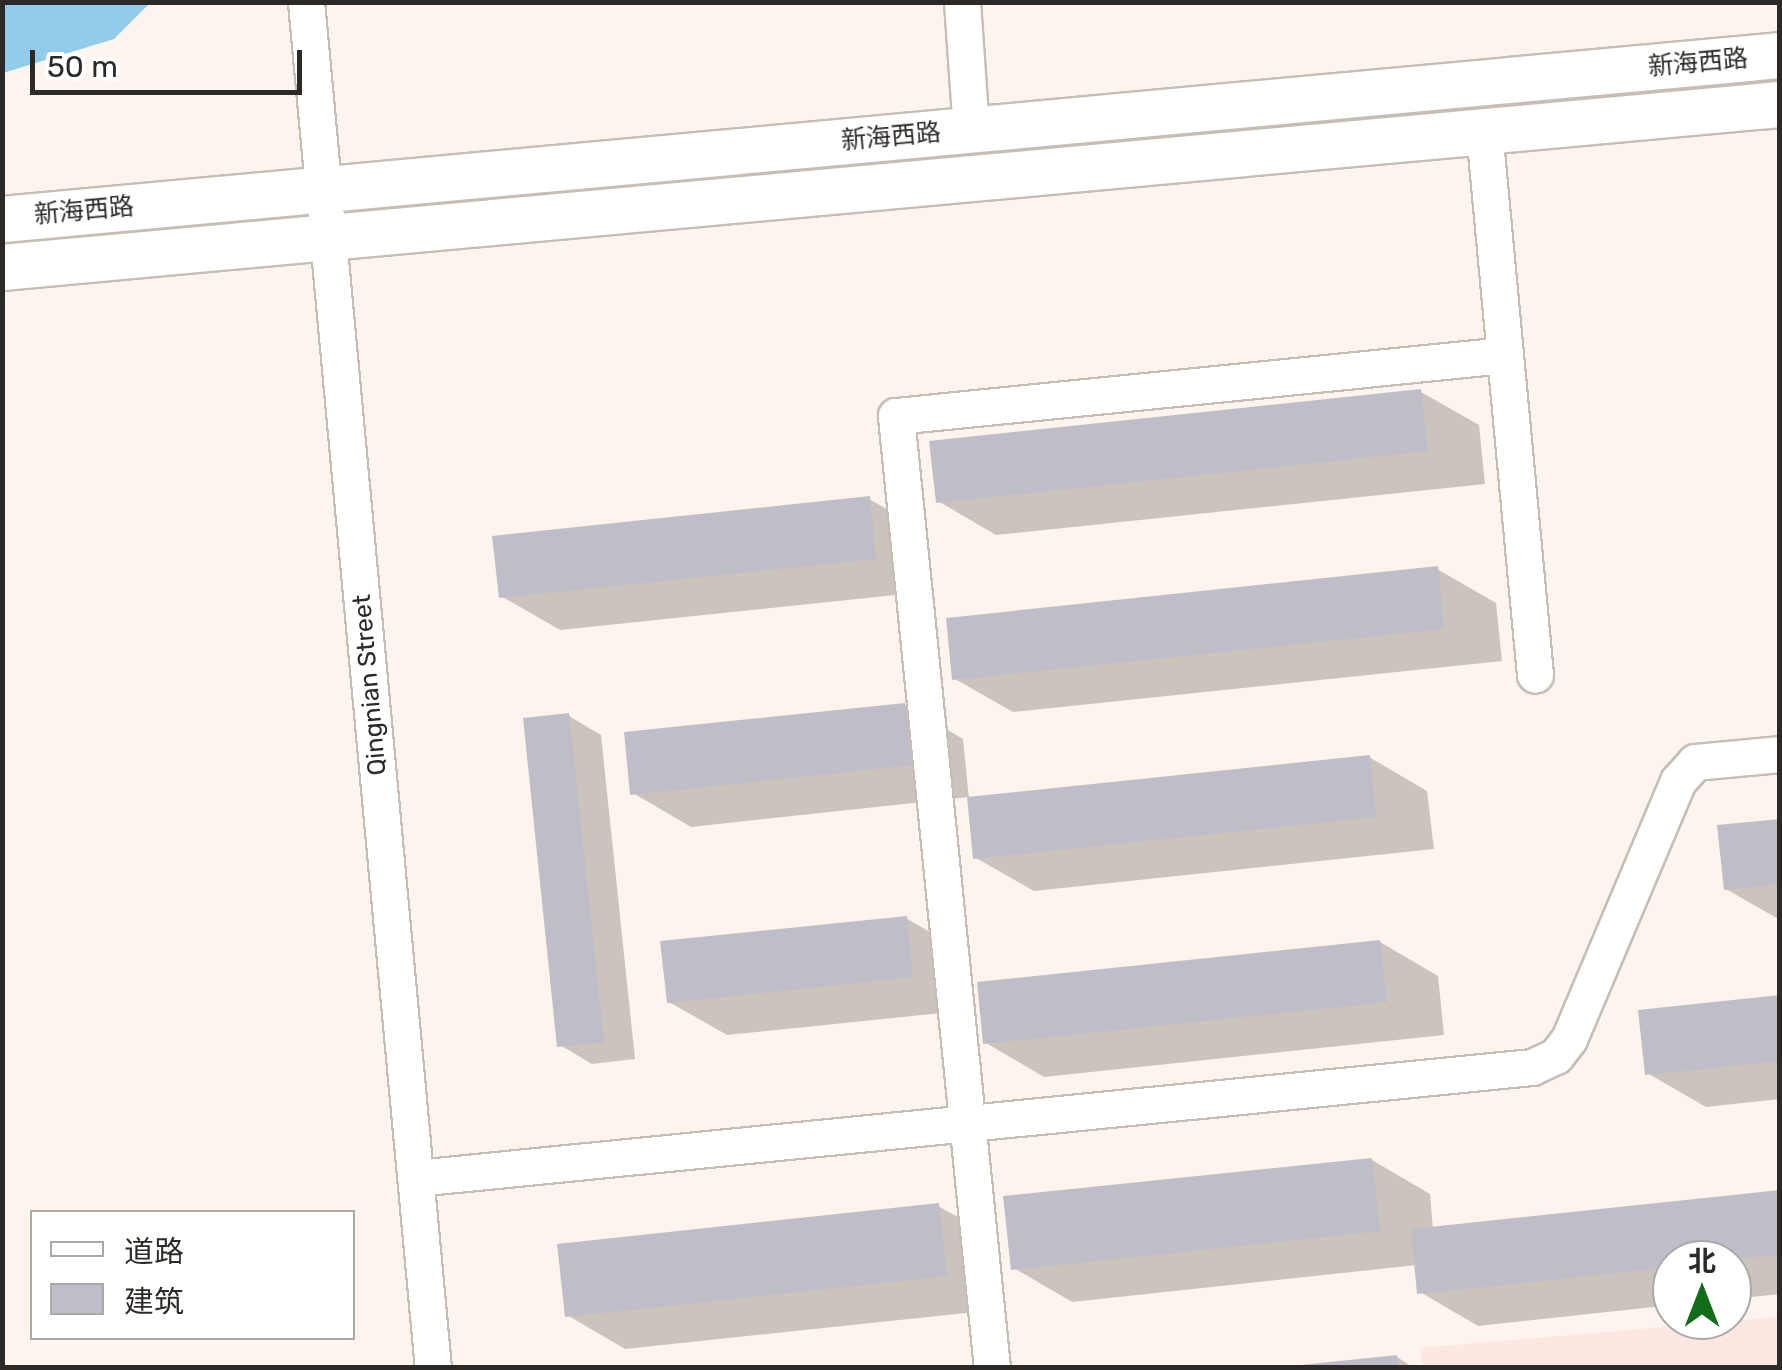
<!DOCTYPE html>
<html>
<head>
<meta charset="utf-8">
<style>
  body { margin:0 }
  #map { position:relative; width:1782px; height:1370px; overflow:hidden; background:#fdf5ed; font-family:Rubik,"Noto Sans SC",sans-serif }
  div>[style] { position:absolute }
  [style*='--x'] { left:calc(var(--x)*1px); top:calc(var(--y)*1px); width:calc(var(--w)*1px); rotate:calc(var(--a)*1deg) }
  .education>* { inset:0; background:#fde7e3 }
  .water>* { inset:0; background:#91cdea }
  .shadow>* { inset:0; background:#0003 }
  .building>* { inset:0; background:#bfbdc7 }
  .roads { filter:drop-shadow(2px 0 #c5beb5) drop-shadow(-2px 0 #c5beb5) drop-shadow(0 2px #c5beb5) drop-shadow(0 -2px #c5beb5) }
  .minor>* { height:35px; margin:-17.5px; padding:0 17.5px; transform-origin:17.5px; border-radius:17.5px; background:#fff }
  .major>* { height:45px; margin:-22.5px; padding:0 22.5px; transform-origin:22.5px; border-radius:22.5px; background:#fff }
  span { translate:-50% -50%; white-space:nowrap; text-align:center; line-height:1.15; -webkit-text-stroke:8px #fff; paint-order:stroke }
  .street-label { font-size:25px; color:#2c2926 }
  .frame { position:absolute; inset:0; border:5px solid #2c2926; pointer-events:none }
  .legend { position:absolute; left:30px; top:1210px; width:325px; height:130px; box-sizing:border-box; background:#fff; border:2px solid #aba9a8; margin:0; padding:12px 18px; list-style:none; font-size:30px; color:#2c2926 }
  .legend li { display:flex; align-items:center; gap:20px; height:50px }
  .legend b { width:50px; border:2px solid #aba9a8 }
  .north { position:absolute; left:1652px; top:1240px; width:100px; height:100px; box-sizing:border-box; background:#fff; border:2px solid #aba9a8; border-radius:50%; rotate:0deg; font-size:28px; font-weight:700; line-height:40px; text-align:center; color:#2c2926 }
  .north::after { content:''; display:block; margin:auto; width:35px; height:45px; background:#136d18; clip-path:polygon(50% 0,100% 100%,50% 72%,0 100%) }
  .scale { position:absolute; left:30px; top:50px; width:272px; height:45px; box-sizing:border-box; border:5px solid #2c2926; border-top:0; padding-left:12px; font-size:30px; line-height:35px; white-space:nowrap; color:#2c2926; -webkit-text-stroke:8px #fff; paint-order:stroke }
</style>
</head>
<body>
<div id="map">
  <div class="education">
    <i style="clip-path:polygon(1779px 1317px,1779px 1367px,1422px 1367px,1420px 1348px)"></i>
  </div>
  <div class="water">
    <i style="clip-path:polygon(3px 2px,150px 2px,150px 3px,114px 39px,3px 73px)"></i>
  </div>
  <div class="shadow">
    <i style="clip-path:polygon(1421px 392px,1479px 425px,1485px 484px,996px 535px,938px 501px)"></i>
    <i style="clip-path:polygon(869px 499px,927px 532px,933px 591px,560px 630px,501px 596px)"></i>
    <i style="clip-path:polygon(1437px 569px,1496px 603px,1502px 661px,1013px 712px,955px 679px)"></i>
    <i style="clip-path:polygon(905px 705px,963px 739px,969px 799px,1369px 757px,1427px 791px,1434px 849px,1034px 891px,976px 858px,969px 797px,691px 827px,633px 793px)"></i>
    <i style="clip-path:polygon(569px 716px,601px 735px,635px 1059px,592px 1064px,560px 1045px)"></i>
    <i style="clip-path:polygon(1780px 821px,1780px 920px,1726px 889px)"></i>
    <i style="clip-path:polygon(906px 918px,964px 952px,971px 1010px,727px 1035px,669px 1002px)"></i>
    <i style="clip-path:polygon(1380px 942px,1438px 976px,1444px 1035px,1044px 1077px,986px 1043px)"></i>
    <i style="clip-path:polygon(1780px 998px,1780px 1099px,1706px 1107px,1647px 1073px)"></i>
    <i style="clip-path:polygon(1372px 1160px,1430px 1194px,1433px 1229px,1780px 1193px,1780px 1294px,1732px 1299px,1732px 1260px,1672px 1260px,1672px 1305px,1478px 1326px,1420px 1292px,1417px 1265px,1072px 1302px,1014px 1268px)"></i>
    <i style="clip-path:polygon(938px 1206px,997px 1239px,1004px 1309px,625px 1349px,567px 1315px)"></i>
    <i style="clip-path:polygon(1397px 1357px,1414px 1368px,1301px 1368px)"></i>
  </div>
  <div class="building">
    <i style="clip-path:polygon(1421px 389px,1428px 451px,936px 503px,929px 441px)"></i>
    <i style="clip-path:polygon(870px 496px,876px 559px,499px 598px,492px 536px)"></i>
    <i style="clip-path:polygon(1438px 566px,1444px 629px,952px 680px,946px 618px)"></i>
    <i style="clip-path:polygon(905px 703px,912px 765px,630px 795px,624px 732px)"></i>
    <i style="clip-path:polygon(569px 713px,604px 1042px,557px 1047px,523px 718px)"></i>
    <i style="clip-path:polygon(1370px 755px,1376px 817px,973px 859px,967px 797px)"></i>
    <i style="clip-path:polygon(1780px 819px,1780px 884px,1724px 890px,1717px 825px)"></i>
    <i style="clip-path:polygon(907px 916px,913px 977px,667px 1003px,660px 941px)"></i>
    <i style="clip-path:polygon(1380px 940px,1387px 1002px,983px 1044px,977px 982px)"></i>
    <i style="clip-path:polygon(1780px 995px,1780px 1061px,1645px 1075px,1638px 1010px)"></i>
    <i style="clip-path:polygon(1372px 1158px,1380px 1231px,1011px 1270px,1003px 1196px)"></i>
    <i style="clip-path:polygon(1780px 1190px,1780px 1256px,1672px 1260px,1672px 1267px,1417px 1294px,1411px 1229px)"></i>
    <i style="clip-path:polygon(939px 1203px,947px 1276px,565px 1317px,557px 1244px)"></i>
    <i style="clip-path:polygon(1397px 1355px,1399px 1368px,1302px 1368px,1301px 1365px)"></i>
  </div>
  <div class="roads">
    <div class="minor">
      <i style="--x:306;--y:2;--w:1372;--a:84.69"></i>
      <i style="--x:962;--y:2;--w:128;--a:86"></i>
      <i style="--x:1484;--y:131;--w:546;--a:84.64"></i>
      <i style="--x:416;--y:1178;--w:1122;--a:-5.68"></i>
      <i style="--x:1532;--y:1067;--w:26;--a:-25"></i>
      <i style="--x:1556;--y:1056;--w:21;--a:-53"></i>
      <i style="--x:1569;--y:1039;--w:280;--a:-67.1"></i>
      <i style="--x:1678;--y:781;--w:25;--a:-48"></i>
      <i style="--x:1695;--y:762;--w:85;--a:-5.4"></i>
      <i style="--x:992;--y:1368;--w:957;--a:-95.76"></i>
      <i style="--x:896;--y:416;--w:612;--a:-5.72"></i>
    </div>
    <div class="major">
      <i style="--x:2;--y:219;--w:1786;--a:-5.27"></i>
      <i style="--x:2;--y:267;--w:1785;--a:-5.24"></i>
    </div>
  </div>
  <div class="street-label">
    <span style="left:1698px;top:63px;rotate:-5deg">新海西路</span>
    <span style="left:891px;top:137px;rotate:-5deg">新海西路</span>
    <span style="left:84px;top:211px;rotate:-5deg">新海西路</span>
    <span style="left:370px;top:685px;rotate:-95deg">Qingnian Street</span>
  </div>
  <div class="frame"></div>
  <ul class="legend">
  <li><b style="height:12px;background:#fff"></b>道路</li>
  <li><b style="height:28px;background:#bfbdc7"></b>建筑</li>
  </ul>
  <div class="north">北</div>
  <div class="scale">50 m</div>
</div>
</body>
</html>
